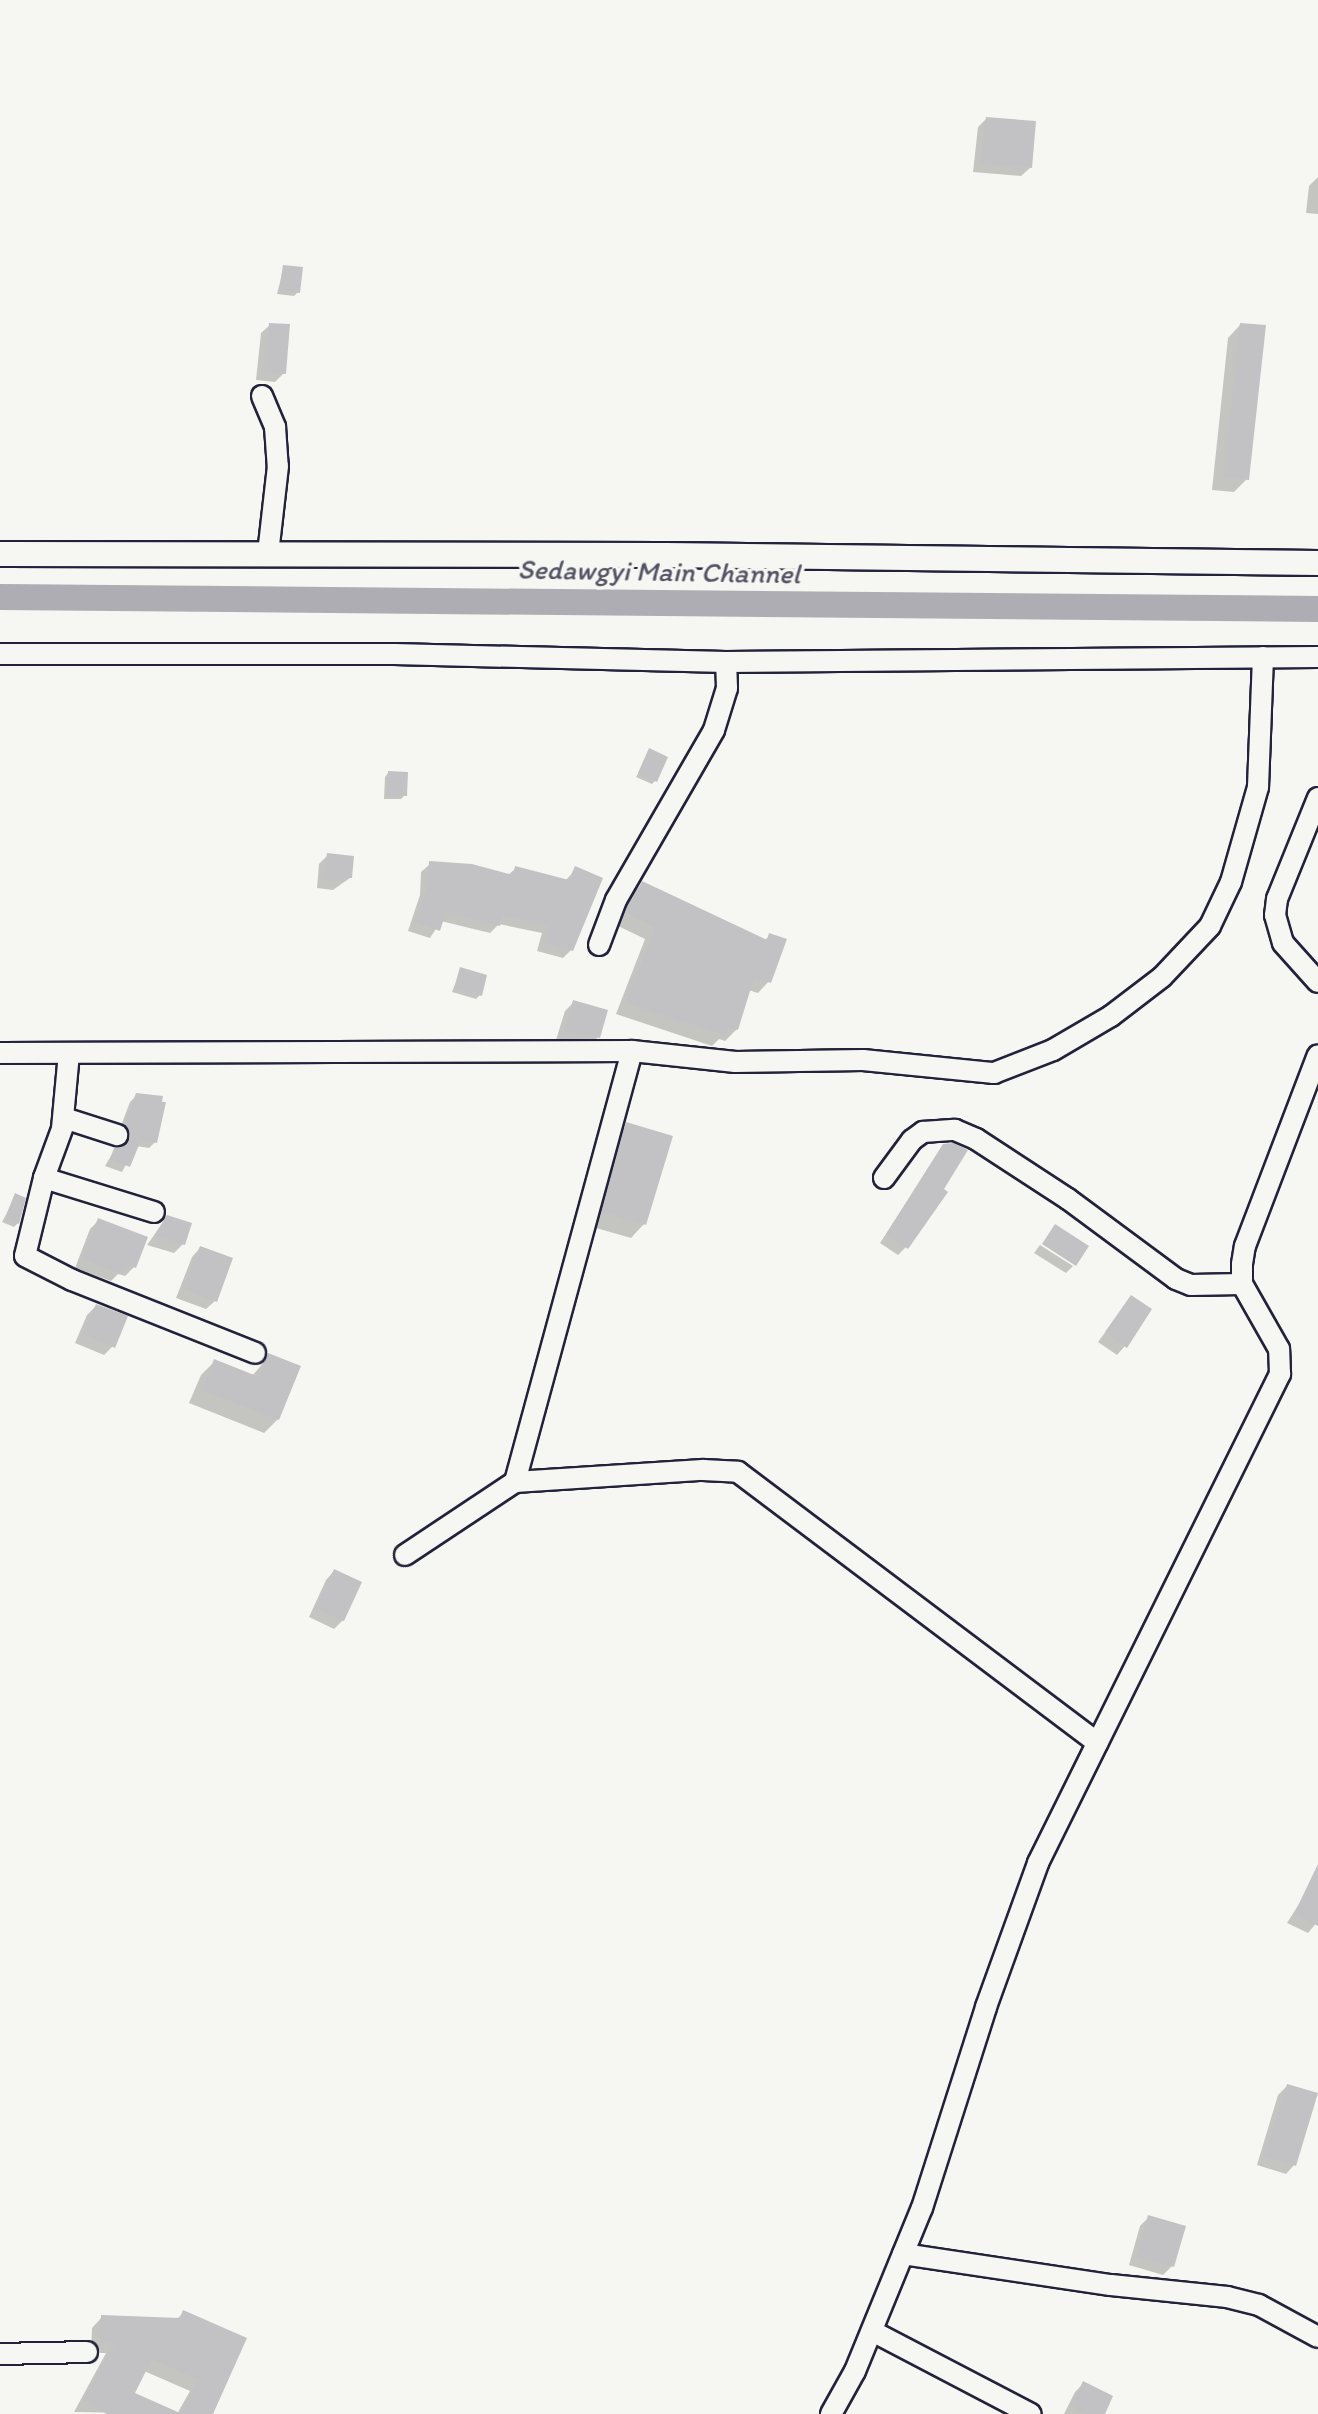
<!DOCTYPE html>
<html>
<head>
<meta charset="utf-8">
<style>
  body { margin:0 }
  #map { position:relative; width:1318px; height:2414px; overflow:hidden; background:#f6f6f2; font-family:Itim,sans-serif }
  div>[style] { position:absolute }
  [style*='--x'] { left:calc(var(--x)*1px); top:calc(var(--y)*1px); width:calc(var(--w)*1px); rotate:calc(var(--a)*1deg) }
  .shadow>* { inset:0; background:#0003 }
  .canal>* { height:26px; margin:-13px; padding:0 13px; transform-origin:13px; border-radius:13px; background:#adadb3 }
  .building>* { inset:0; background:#c2c2c4 }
  .roads { filter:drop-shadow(2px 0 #22223b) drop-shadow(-2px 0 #22223b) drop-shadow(0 2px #22223b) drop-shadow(0 -2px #22223b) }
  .minor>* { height:20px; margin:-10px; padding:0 10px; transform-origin:10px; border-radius:10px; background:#f6f6f2 }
  .tertiary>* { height:24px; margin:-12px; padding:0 12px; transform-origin:12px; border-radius:12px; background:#f6f6f2 }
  span { translate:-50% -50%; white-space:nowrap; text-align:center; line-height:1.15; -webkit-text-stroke:7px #f6f6f2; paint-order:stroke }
  .water-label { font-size:28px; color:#535365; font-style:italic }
</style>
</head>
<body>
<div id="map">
  <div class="shadow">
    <i style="clip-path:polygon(986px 119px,1030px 168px,1021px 176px,973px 172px,978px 127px)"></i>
    <i style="clip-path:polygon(1318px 177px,1318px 214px,1306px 213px,1309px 186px)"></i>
    <i style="clip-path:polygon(284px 267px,298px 292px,294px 296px,277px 294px)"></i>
    <i style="clip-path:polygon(270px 325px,284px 373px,275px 382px,256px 380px,261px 333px)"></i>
    <i style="clip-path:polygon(1240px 325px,1247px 479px,1234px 492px,1212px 490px,1228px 338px)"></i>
    <i style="clip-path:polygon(650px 751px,656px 780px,652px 784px,636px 777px)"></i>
    <i style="clip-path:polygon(388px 773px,405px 795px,401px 799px,384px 799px,385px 777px)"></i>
    <i style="clip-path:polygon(328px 855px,350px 878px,333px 890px,317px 888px,319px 864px)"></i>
    <i style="clip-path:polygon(430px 864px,508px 875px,516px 868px,565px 881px,576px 869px,571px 950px,563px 958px,537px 951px,542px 933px,499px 924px,490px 933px,441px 921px,430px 938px,408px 931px,420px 895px,421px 872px)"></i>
    <i style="clip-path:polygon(642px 884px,764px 941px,769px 936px,769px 981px,758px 993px,748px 990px,737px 1029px,725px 1041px,719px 1039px,712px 1046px,616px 1014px,645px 939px,616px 925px,631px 895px)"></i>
    <i style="clip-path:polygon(461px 970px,480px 995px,476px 999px,452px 992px)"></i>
    <i style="clip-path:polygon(574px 1002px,598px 1037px,589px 1046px,556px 1040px,565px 1011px)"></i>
    <i style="clip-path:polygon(137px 1095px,155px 1142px,149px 1148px,136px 1146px,122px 1172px,105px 1166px,115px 1149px,124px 1147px,124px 1138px,119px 1131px,130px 1102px)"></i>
    <i style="clip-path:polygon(627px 1125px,644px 1224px,631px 1238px,589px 1226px,613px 1138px)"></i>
    <i style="clip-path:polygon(944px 1146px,906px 1247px,898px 1255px,880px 1243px)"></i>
    <i style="clip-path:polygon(16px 1196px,18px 1223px,14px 1227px,2px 1222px)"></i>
    <i style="clip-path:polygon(167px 1217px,183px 1244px,174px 1253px,147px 1245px)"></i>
    <i style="clip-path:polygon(99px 1220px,146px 1238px,134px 1267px,125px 1276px,118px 1274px,111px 1281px,75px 1268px,90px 1229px)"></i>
    <i style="clip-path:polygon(1040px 1245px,1073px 1266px,1066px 1273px,1034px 1253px)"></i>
    <i style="clip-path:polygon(200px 1248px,215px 1301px,206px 1309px,176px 1298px,192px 1257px)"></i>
    <i style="clip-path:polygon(1131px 1297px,1125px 1346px,1117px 1355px,1098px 1342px)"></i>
    <i style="clip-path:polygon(96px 1306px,113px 1346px,104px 1355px,75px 1343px,87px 1315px)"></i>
    <i style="clip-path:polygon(269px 1356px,278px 1419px,264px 1433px,189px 1403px,201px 1375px,215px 1361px,252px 1376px)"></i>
    <i style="clip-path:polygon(334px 1571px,343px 1620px,334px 1629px,309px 1617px,326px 1580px)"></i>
    <i style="clip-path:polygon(1306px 1893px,1318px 1899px,1318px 1921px,1308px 1933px,1287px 1923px)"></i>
    <i style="clip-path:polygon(1287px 2086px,1294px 2165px,1286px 2174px,1257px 2165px,1278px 2095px)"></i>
    <i style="clip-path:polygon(1149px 2217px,1172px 2266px,1163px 2275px,1129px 2265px,1140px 2226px)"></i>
    <i style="clip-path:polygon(evenodd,184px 2312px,211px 2414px,74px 2412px,106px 2353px,91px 2353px,92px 2328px,102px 2317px,176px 2320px,184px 2312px,144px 2371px,190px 2391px,177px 2414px,132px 2394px,144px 2371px)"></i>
    <i style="clip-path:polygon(1084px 2383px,1102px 2414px,1064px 2414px,1075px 2392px)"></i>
  </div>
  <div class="canal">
    <i style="--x:0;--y:597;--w:1318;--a:0.52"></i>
  </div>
  <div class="building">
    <i style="clip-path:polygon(986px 117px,1036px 121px,1032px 168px,981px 164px)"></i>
    <i style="clip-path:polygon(283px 265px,303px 267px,300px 293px,279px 290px)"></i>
    <i style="clip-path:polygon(269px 323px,290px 324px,286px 374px,264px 372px)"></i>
    <i style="clip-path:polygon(1240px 323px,1266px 325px,1249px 480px,1224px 478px)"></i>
    <i style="clip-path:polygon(649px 748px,668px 757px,657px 782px,638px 773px)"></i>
    <i style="clip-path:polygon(388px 771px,408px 772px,407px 796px,387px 796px)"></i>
    <i style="clip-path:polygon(327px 853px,354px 856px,352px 878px,344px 878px,344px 882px,324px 880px)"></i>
    <i style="clip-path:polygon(429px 861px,472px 864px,513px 875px,515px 866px,569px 880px,575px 866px,603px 878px,573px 951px,544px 943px,549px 925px,503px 916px,500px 926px,446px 912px,440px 931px,415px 922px,428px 885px)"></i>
    <i style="clip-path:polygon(642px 881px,767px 940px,769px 933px,787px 939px,771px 983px,754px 978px,738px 1030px,728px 1027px,725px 1035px,626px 1003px,655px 927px,626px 913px)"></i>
    <i style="clip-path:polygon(460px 967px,487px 975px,482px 996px,454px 988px)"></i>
    <i style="clip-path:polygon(573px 1000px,608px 1010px,600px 1038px,564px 1031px)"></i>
    <i style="clip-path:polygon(136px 1093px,163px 1096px,162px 1102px,166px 1102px,157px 1143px,141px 1140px,130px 1167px,110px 1159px,114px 1148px,125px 1145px,129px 1140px,129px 1132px,124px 1124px)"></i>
    <i style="clip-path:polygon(626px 1122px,673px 1136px,646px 1225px,602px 1212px)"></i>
    <i style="clip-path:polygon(953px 1143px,968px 1150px,944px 1189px,948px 1192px,908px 1249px,886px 1234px,943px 1144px)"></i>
    <i style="clip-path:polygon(15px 1193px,26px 1198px,19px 1224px,5px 1218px)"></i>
    <i style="clip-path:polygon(167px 1215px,192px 1223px,185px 1245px,154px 1236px)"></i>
    <i style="clip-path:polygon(98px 1218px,148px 1237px,136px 1268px,125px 1264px,121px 1274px,82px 1259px)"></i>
    <i style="clip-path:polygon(1055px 1224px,1089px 1246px,1076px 1266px,1042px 1244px)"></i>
    <i style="clip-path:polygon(200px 1246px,233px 1258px,217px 1302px,183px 1289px)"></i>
    <i style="clip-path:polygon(1131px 1295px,1152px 1309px,1127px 1348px,1105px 1332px)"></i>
    <i style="clip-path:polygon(96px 1304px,128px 1316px,115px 1348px,83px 1334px)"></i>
    <i style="clip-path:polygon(268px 1353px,301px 1366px,279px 1420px,202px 1390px,214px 1359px,259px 1377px)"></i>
    <i style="clip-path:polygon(334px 1569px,362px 1582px,344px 1621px,316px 1608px)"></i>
    <i style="clip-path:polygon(1318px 1864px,1318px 1926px,1294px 1914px)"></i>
    <i style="clip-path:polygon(1287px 2084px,1318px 2093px,1296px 2166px,1264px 2156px)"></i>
    <i style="clip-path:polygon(1148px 2215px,1186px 2226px,1174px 2267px,1136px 2256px)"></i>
    <i style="clip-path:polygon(evenodd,183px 2310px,247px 2338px,213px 2414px,107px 2414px,83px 2400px,115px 2343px,100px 2343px,101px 2315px,180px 2318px,183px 2310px,152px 2359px,199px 2380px,180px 2413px,135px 2393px,152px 2359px)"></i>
    <i style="clip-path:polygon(1083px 2381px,1113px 2396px,1105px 2414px,1087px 2414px,1071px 2406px)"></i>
  </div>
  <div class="roads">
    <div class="minor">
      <i style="--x:262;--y:396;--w:34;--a:67"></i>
      <i style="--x:275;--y:427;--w:39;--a:86"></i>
      <i style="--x:278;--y:466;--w:89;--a:96.5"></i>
      <i style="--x:0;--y:654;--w:394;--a:0"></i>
      <i style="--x:394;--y:654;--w:332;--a:1.4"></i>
      <i style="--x:726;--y:662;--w:592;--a:-0.48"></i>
      <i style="--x:1318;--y:798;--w:109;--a:112.1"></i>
      <i style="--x:1277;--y:899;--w:16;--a:97"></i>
      <i style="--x:1275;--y:915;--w:29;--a:74"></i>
      <i style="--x:1283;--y:943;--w:52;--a:48.1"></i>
      <i style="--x:599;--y:945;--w:48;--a:-69.3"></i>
      <i style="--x:616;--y:900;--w:196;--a:-60"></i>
      <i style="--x:714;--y:730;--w:44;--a:-72.8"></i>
      <i style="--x:727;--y:688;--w:26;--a:-92"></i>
      <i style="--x:632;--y:1051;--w:447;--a:105.2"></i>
      <i style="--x:515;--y:1482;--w:188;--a:-3.7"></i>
      <i style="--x:703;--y:1470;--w:35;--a:3"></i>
      <i style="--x:738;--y:1472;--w:450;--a:37"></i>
      <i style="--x:0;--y:1053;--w:632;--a:-0.18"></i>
      <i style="--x:632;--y:1051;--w:104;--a:6.1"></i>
      <i style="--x:735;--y:1062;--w:128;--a:-0.9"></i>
      <i style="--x:863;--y:1060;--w:132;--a:5.7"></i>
      <i style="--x:994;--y:1073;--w:63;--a:-21.3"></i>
      <i style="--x:1053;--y:1050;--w:67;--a:-30.4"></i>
      <i style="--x:1111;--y:1016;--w:64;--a:-37.4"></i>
      <i style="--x:1162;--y:977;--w:70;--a:-46.7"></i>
      <i style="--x:1210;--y:926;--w:49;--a:-64.5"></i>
      <i style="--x:1231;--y:882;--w:99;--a:-74.1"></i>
      <i style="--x:1258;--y:787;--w:130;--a:-87.8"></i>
      <i style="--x:69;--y:1053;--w:76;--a:95.3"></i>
      <i style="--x:62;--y:1129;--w:52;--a:110.2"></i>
      <i style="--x:44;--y:1178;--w:80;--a:103.7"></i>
      <i style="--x:25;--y:1256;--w:53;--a:27.1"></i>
      <i style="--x:72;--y:1280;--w:197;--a:21.7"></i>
      <i style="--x:64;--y:1118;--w:56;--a:17.8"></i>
      <i style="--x:44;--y:1178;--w:115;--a:17.2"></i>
      <i style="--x:884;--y:1178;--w:47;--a:-53.6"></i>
      <i style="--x:912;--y:1140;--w:14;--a:-36"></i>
      <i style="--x:923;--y:1132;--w:32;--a:-4"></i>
      <i style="--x:955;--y:1130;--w:23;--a:23"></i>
      <i style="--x:976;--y:1139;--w:110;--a:33.1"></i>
      <i style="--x:1068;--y:1199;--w:134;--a:36.5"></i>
      <i style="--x:1176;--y:1279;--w:16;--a:22"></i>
      <i style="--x:1191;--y:1285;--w:51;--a:-1.1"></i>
      <i style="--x:405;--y:1555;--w:132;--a:-33.6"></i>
      <i style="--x:903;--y:2254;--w:210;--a:8.5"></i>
      <i style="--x:1111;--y:2285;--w:117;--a:5.9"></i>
      <i style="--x:1227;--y:2297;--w:33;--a:14"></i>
      <i style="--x:1259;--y:2305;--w:67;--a:28.5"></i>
      <i style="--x:872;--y:2331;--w:179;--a:27.6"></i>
      <i style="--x:0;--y:2354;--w:87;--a:-1.3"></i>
      <i style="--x:831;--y:2414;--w:49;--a:-60.8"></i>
      <i style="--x:855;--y:2371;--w:176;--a:-67.7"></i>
      <i style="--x:922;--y:2208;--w:211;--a:-72.3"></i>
      <i style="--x:986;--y:2007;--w:153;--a:-70.1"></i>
      <i style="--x:1038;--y:1863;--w:546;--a:-63.67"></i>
      <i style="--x:1280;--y:1374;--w:25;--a:-92"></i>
      <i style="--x:1279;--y:1349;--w:75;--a:-119.6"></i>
      <i style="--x:1242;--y:1284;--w:20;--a:-90"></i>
      <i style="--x:1242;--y:1264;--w:18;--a:-81"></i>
      <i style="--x:1245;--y:1246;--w:204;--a:-69.1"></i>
    </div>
    <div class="tertiary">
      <i style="--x:0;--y:554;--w:666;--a:0.09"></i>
      <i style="--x:666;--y:555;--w:652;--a:0.7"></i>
    </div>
  </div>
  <div class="water-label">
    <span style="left:659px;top:571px;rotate:1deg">Sedawgyi Main Channel</span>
  </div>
</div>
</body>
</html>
